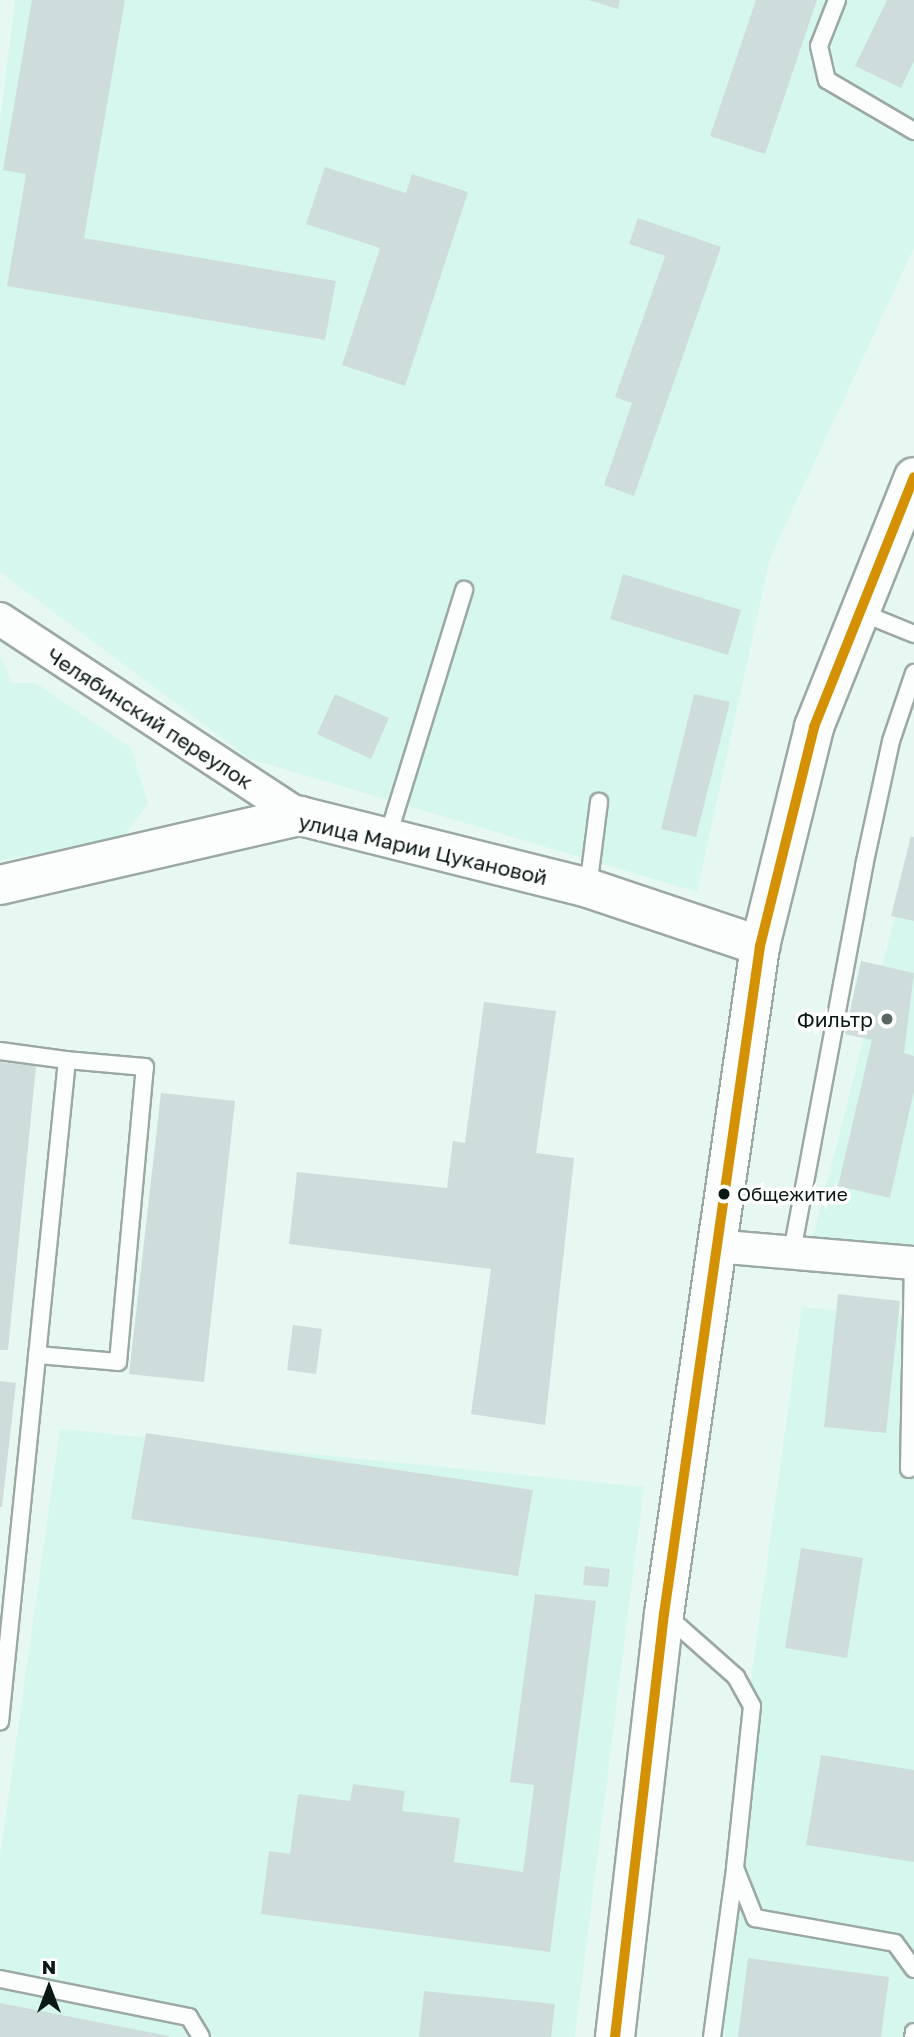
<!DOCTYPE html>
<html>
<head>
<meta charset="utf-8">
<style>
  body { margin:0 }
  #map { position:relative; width:914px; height:2037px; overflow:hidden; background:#e7f7f2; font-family:"Golos Text",sans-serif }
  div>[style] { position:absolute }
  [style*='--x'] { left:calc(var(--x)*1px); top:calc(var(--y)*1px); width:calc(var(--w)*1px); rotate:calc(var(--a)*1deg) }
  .built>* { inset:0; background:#d6f7ee }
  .building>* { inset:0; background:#cedddc }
  .roads { filter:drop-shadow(2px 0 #9ba8a4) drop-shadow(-2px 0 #9ba8a4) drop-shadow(0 2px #9ba8a4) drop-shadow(0 -2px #9ba8a4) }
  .lane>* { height:16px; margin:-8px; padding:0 8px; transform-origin:8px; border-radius:8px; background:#fbfefd }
  .street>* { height:32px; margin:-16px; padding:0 16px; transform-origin:16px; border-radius:16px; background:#fbfefd }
  .secondary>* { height:38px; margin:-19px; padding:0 19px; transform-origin:19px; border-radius:19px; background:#fbfefd }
  .bus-1>* { height:10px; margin:-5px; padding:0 5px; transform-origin:5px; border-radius:5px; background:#d49103 }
  .dots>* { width:19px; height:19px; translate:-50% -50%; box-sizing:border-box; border:4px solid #fff; border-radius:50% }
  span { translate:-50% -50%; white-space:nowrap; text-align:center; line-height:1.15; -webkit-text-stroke:7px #fff; paint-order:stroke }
  .bus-label { font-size:19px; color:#0b1916 }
  .left { translate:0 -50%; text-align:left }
  .street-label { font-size:21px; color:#0b1916 }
  .poi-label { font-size:21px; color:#0b1916 }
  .right { translate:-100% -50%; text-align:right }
  .north { position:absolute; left:14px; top:1953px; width:70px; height:70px; -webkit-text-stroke:5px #fff; paint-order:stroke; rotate:0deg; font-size:19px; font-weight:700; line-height:28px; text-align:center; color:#0b1916 }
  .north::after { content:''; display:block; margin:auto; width:24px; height:32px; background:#0b1916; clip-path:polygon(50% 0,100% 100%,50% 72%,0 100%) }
</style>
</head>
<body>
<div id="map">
  <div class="built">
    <i style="clip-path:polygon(15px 0,914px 0,914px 248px,770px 558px,697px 892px,250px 759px,0 572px,0 120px)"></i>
    <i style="clip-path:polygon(0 654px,12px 683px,36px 683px,131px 748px,148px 803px,121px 840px,0 860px)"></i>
    <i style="clip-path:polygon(914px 842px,914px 1254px,813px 1237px)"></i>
    <i style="clip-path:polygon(802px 1307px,914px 1318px,914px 2037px,702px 2037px)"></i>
    <i style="clip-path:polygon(60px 1429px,644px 1487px,575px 2037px,0 2037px,0 1856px)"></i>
  </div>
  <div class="building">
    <i style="clip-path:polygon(32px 0,125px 0,84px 238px,336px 281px,325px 340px,7px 286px,26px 174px,3px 170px)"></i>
    <i style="clip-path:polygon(588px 0,620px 0,618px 9px)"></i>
    <i style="clip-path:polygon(756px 0,817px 0,765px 154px,710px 136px)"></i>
    <i style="clip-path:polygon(887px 0,914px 0,914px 61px,901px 88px,855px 66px)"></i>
    <i style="clip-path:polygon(325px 167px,406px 193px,412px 174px,468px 192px,405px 386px,342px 365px,380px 248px,306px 224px)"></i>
    <i style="clip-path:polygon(638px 218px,721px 247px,634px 496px,604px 485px,632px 403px,615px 397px,665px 256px,629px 244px)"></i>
    <i style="clip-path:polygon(623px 574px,741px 610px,728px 655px,610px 619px)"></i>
    <i style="clip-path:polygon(335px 694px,389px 718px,371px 759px,317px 734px)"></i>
    <i style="clip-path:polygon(694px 694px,730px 702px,696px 837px,661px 829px)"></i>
    <i style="clip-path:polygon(911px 836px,914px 837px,914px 921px,891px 916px)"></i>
    <i style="clip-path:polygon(861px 961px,914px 973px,904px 1053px,914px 1056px,914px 1091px,890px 1198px,838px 1186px,872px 1040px,845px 1034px)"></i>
    <i style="clip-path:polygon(484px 1002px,556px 1011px,536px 1153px,574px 1158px,545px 1425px,471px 1414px,491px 1269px,289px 1244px,297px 1172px,447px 1188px,453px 1141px,465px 1143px)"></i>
    <i style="clip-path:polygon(0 1062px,36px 1066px,8px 1350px,0 1350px)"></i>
    <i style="clip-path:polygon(161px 1093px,235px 1101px,204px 1382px,129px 1374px)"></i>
    <i style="clip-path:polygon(838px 1294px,900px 1301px,886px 1433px,824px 1427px)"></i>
    <i style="clip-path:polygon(293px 1325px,322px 1329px,316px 1374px,287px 1370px)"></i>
    <i style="clip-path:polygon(0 1381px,16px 1383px,2px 1507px,0 1507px)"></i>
    <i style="clip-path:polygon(146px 1433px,533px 1490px,518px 1576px,131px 1519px)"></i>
    <i style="clip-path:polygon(801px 1548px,863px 1558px,847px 1658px,785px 1648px)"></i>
    <i style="clip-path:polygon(585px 1566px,610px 1569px,608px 1587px,583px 1585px)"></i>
    <i style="clip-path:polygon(535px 1594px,596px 1601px,550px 1952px,261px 1914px,269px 1851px,290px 1854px,298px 1794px,350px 1801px,353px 1784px,405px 1791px,402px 1811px,460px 1818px,454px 1862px,523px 1872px,534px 1785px,510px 1782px)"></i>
    <i style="clip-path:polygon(821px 1755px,914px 1770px,914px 1862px,806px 1845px)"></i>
    <i style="clip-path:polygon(748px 1958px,889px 1977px,881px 2037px,738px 2037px)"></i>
    <i style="clip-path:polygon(424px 1991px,555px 2004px,551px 2037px,419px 2037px)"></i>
    <i style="clip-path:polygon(0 2003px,169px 2036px,169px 2037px,0 2037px)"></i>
  </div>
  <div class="roads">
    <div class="lane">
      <i style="--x:837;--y:0;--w:49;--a:111.4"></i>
      <i style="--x:819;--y:46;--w:35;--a:77"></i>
      <i style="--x:827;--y:80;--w:101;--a:30.4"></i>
      <i style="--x:860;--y:612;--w:58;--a:22.2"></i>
      <i style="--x:387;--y:839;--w:261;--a:-72.8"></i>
      <i style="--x:588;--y:888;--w:87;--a:-82.7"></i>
      <i style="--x:0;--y:1051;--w:68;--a:7.7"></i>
      <i style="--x:67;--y:1060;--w:665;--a:95.78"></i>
      <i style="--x:791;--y:1257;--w:398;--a:-79.4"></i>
      <i style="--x:864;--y:866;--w:128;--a:-77.8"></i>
      <i style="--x:891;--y:741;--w:72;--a:-71.3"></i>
      <i style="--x:37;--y:1355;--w:81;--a:4.9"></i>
      <i style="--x:118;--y:1362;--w:296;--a:-84.8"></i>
      <i style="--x:145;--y:1067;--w:78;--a:-174.9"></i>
      <i style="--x:909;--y:1469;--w:206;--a:-88.9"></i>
      <i style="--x:666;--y:1615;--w:94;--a:41.5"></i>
      <i style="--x:736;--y:1677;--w:33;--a:61"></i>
      <i style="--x:752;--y:1706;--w:163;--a:96"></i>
      <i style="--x:735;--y:1868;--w:54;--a:68.2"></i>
      <i style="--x:755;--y:1918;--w:142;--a:10.1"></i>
      <i style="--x:895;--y:1943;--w:32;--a:54"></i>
      <i style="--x:0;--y:1979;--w:193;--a:11.4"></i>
      <i style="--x:189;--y:2017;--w:23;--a:59"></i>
      <i style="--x:712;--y:2037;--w:170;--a:-82.2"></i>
      <i style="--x:913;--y:2037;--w:5;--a:-79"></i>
    </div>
    <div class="street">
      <i style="--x:0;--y:619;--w:359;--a:33.3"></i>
      <i style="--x:714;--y:1246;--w:201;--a:4.9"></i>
    </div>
    <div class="secondary">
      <i style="--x:0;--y:885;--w:308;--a:-13"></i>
      <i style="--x:300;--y:816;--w:297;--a:14"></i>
      <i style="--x:588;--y:888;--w:182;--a:18.6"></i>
      <i style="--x:615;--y:2037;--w:426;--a:-83.4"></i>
      <i style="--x:664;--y:1614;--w:675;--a:-81.82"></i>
      <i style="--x:760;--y:946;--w:226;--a:-76.1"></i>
      <i style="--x:814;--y:727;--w:269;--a:-68.2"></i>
    </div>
  </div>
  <div class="bus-1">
    <i style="--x:615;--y:2037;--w:426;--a:-83.4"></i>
    <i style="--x:664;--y:1614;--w:675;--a:-81.82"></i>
    <i style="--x:760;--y:946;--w:226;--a:-76.1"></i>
    <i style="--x:814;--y:727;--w:269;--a:-68.2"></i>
  </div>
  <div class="dots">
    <i style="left:887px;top:1019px;background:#586763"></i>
    <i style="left:724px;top:1194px;background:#0b1916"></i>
  </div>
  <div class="bus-label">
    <span class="left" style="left:737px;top:1194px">Общежитие</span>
  </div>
  <div class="street-label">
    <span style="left:150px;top:718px;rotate:33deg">Челябинский переулок</span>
    <span style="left:423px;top:849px;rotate:13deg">улица Марии Цукановой</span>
  </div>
  <div class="poi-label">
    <span class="right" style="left:873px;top:1019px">Фильтр</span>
  </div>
  <div class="north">N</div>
</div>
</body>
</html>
